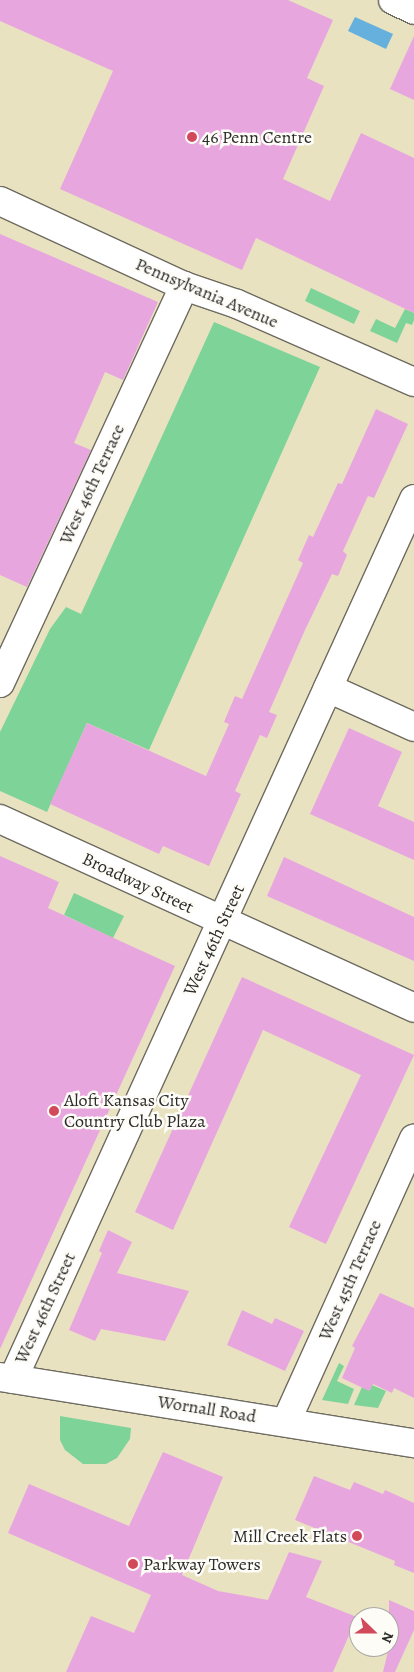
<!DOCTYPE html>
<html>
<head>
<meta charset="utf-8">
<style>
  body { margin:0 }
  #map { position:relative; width:414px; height:1672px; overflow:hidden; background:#e9e2c1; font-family:Alegreya,serif }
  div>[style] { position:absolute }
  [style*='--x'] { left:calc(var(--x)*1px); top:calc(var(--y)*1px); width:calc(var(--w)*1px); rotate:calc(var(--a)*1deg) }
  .green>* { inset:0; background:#7ed498 }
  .water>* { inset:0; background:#65b0dd }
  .building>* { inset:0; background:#e8a6df }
  .roads { filter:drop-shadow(1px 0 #6e6b60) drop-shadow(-1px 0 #6e6b60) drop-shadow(0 1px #6e6b60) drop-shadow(0 -1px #6e6b60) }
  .minor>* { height:28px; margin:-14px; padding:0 14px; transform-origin:14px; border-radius:14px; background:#fff }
  .dots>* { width:14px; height:14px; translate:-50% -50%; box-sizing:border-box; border:2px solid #fdfcf7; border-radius:50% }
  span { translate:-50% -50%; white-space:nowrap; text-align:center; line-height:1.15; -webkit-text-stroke:5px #fdfcf7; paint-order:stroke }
  .poi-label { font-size:18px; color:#2b2b2b }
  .left { translate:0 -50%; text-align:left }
  .right { translate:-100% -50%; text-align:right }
  .street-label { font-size:18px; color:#2b2b2b }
  .north { position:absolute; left:349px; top:1607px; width:50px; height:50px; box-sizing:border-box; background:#fdfcf7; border:1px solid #a9a8a5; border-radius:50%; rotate:112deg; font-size:14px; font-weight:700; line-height:20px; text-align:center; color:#2b2b2b }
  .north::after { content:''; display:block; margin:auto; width:18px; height:22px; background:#d1495b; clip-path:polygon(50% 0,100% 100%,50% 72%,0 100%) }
</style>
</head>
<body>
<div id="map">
  <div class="green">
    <i style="clip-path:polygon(311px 288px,360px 311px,354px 324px,305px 301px)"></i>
    <i style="clip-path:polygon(405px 309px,414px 313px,414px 320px,412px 325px,406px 323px,397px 343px,370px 331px,376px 319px,395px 328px)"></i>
    <i style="clip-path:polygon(214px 322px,320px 367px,149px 750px,87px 723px,47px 812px,0 791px,0 732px,50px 629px,66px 607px,81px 614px)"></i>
    <i style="clip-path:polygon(74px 893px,124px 916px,113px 938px,64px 915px)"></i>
    <i style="clip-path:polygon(339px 1363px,344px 1366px,337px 1381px,354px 1389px,348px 1404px,322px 1400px)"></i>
    <i style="clip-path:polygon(372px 1385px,386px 1391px,378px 1408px,354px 1405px,362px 1387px,370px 1390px)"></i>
    <i style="clip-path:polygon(60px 1416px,131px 1428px,130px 1439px,117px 1458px,106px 1464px,83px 1464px,65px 1450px,60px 1440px)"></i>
  </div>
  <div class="water">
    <i style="clip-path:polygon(355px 17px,393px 34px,386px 49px,348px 31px)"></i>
  </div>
  <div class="building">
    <i style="clip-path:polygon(0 0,288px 0,333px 20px,307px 78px,324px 86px,283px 179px,330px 201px,361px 133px,414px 158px,414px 313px,256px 238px,242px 270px,60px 189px,113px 71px,0 21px)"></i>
    <i style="clip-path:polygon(414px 36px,414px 100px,390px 89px)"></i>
    <i style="clip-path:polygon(0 234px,158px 302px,123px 380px,105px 372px,74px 443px,91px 450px,27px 587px,0 575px)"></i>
    <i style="clip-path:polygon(376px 409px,408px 424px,374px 498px,368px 496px,343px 551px,347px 555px,338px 576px,332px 574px,305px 630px,269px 712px,277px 715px,267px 738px,260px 735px,235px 791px,241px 794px,209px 866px,163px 846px,159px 854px,50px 804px,87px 723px,206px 776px,229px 724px,224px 722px,235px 696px,242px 699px,303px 563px,298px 560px,309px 535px,313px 537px,338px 483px,342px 484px)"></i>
    <i style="clip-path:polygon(349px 728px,402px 752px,378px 806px,414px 822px,414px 860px,310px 814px)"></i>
    <i style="clip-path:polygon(0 856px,59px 882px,48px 908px,175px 966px,0 1349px)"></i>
    <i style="clip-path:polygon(284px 857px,414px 917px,414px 961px,267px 896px)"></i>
    <i style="clip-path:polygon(242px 977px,414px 1055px,326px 1244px,289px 1227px,361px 1075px,263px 1030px,173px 1230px,135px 1212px)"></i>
    <i style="clip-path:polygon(108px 1230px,132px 1242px,117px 1273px,189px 1291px,165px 1341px,101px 1329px,95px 1341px,69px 1330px,102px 1253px,99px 1251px)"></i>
    <i style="clip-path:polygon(380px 1293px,414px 1308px,414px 1398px,394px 1388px,392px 1393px,373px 1384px,369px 1391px,342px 1378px,355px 1348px,352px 1346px)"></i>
    <i style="clip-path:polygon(242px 1310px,272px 1324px,275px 1318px,304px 1331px,285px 1371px,227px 1345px)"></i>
    <i style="clip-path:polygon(163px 1452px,223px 1477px,182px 1575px,218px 1591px,268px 1600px,289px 1552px,322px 1561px,306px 1597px,357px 1617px,333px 1672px,66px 1672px,91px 1616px,134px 1633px,151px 1595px,8px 1533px,29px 1484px,129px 1526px)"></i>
    <i style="clip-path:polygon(314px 1476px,350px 1490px,354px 1482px,383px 1494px,385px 1490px,414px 1503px,414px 1573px,394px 1565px,395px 1561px,295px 1520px)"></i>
    <i style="clip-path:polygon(389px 1600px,414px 1611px,414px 1630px,395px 1672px,383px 1672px,389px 1647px)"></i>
  </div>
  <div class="roads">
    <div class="minor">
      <i style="--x:393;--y:0;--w:23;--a:25"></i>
      <i style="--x:0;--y:201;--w:203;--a:24.8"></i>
      <i style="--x:184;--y:286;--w:56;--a:18.8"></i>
      <i style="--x:237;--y:304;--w:193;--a:23.8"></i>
      <i style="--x:0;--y:683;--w:438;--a:-65.1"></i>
      <i style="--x:328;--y:688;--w:94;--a:24.4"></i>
      <i style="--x:0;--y:819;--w:455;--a:24.5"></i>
      <i style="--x:0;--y:1377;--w:419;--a:9.1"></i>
      <i style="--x:13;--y:1379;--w:967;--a:-65.5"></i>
      <i style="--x:286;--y:1422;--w:311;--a:-65.7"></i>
    </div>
  </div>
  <div class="dots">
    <i style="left:192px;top:137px;background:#d1495b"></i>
    <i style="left:54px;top:1111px;background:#d1495b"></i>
    <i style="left:357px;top:1536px;background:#d1495b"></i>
    <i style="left:133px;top:1564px;background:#d1495b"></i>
  </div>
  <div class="poi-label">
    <span class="left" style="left:202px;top:137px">46 Penn Centre</span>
    <span class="left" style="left:64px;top:1111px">Aloft Kansas City<br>Country Club Plaza</span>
    <span class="right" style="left:347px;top:1536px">Mill Creek Flats</span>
    <span class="left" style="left:143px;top:1564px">Parkway Towers</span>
  </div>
  <div class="street-label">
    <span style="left:207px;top:293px;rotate:23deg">Pennsylvania Avenue</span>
    <span style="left:92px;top:484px;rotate:-65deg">West 46th Terrace</span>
    <span style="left:138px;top:883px;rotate:25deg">Broadway Street</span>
    <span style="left:214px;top:940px;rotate:-65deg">West 46th Street</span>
    <span style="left:350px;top:1280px;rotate:-66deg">West 45th Terrace</span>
    <span style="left:45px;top:1308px;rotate:-65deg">West 46th Street</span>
    <span style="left:207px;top:1409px;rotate:9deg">Wornall Road</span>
  </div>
  <div class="north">N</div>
</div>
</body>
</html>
